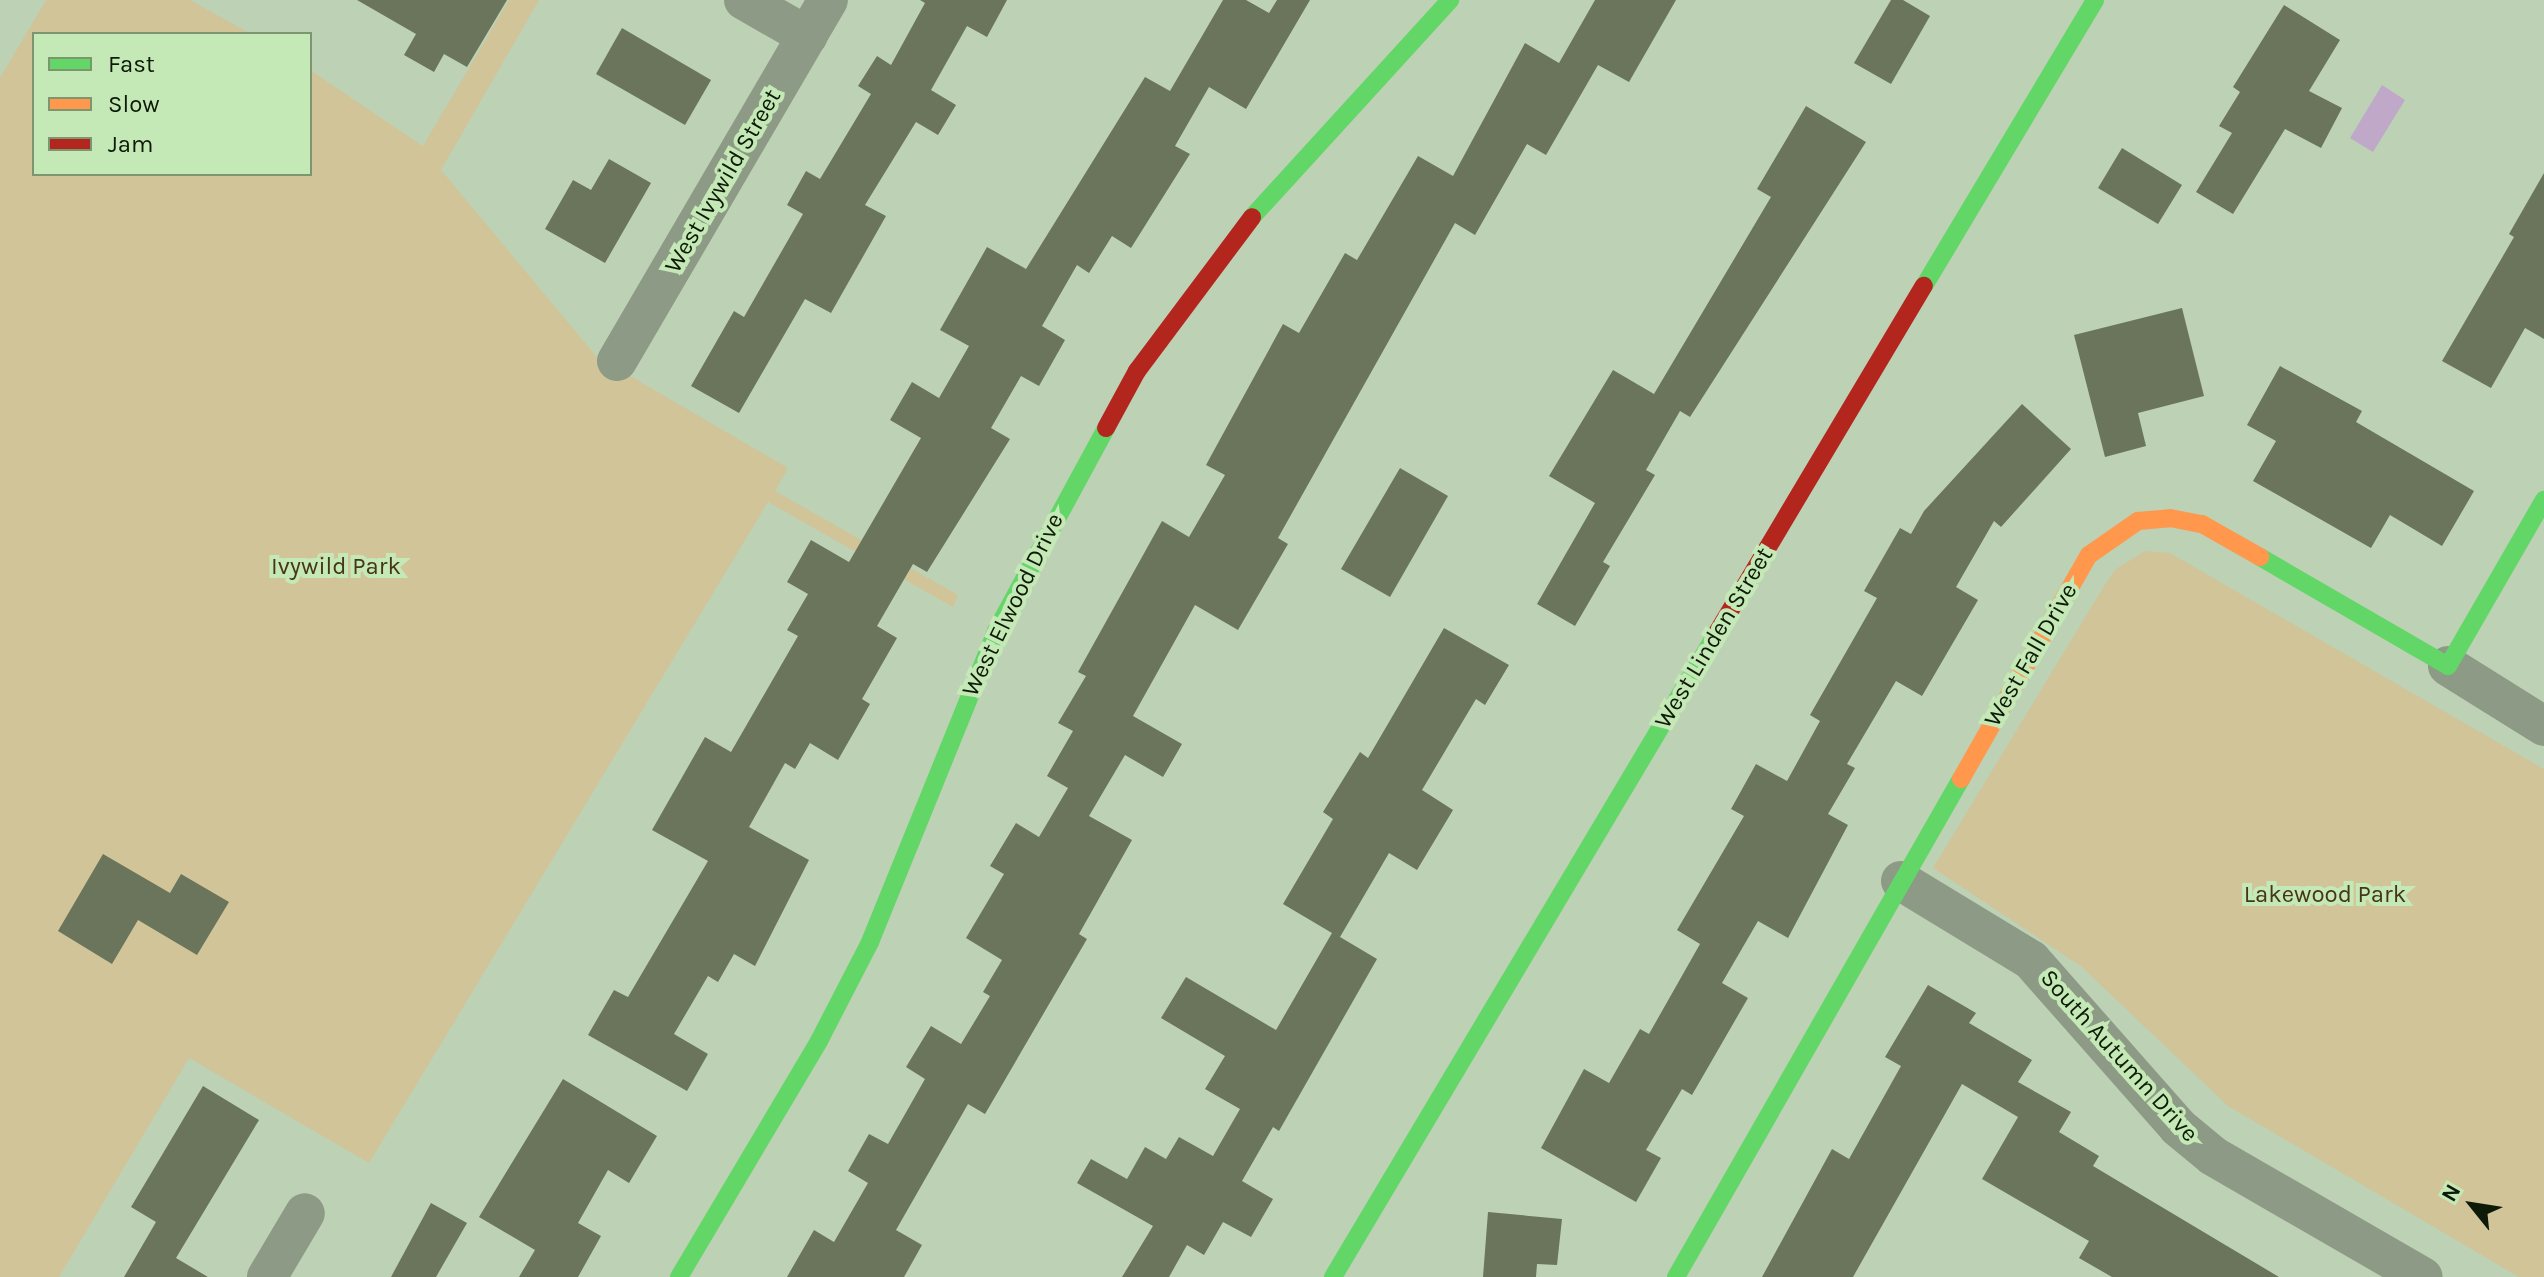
<!DOCTYPE html>
<html>
<head>
<meta charset="utf-8">
<style>
  body { margin:0 }
  #map { position:relative; width:2544px; height:1277px; overflow:hidden; background:#bdd1b5; font-family:Karla,sans-serif }
  div>[style] { position:absolute }
  [style*='--x'] { left:calc(var(--x)*1px); top:calc(var(--y)*1px); width:calc(var(--w)*1px); rotate:calc(var(--a)*1deg) }
  .green>* { inset:0; background:#d0c498 }
  .water>* { inset:0; background:#bfa8c8 }
  .building>* { inset:0; background:#6a755c }
  .street>* { height:40px; margin:-20px; padding:0 20px; transform-origin:20px; border-radius:20px; background:#8d9a86 }
  .fast>* { height:18px; margin:-9px; padding:0 9px; transform-origin:9px; border-radius:9px; background:#63d668 }
  .slow>* { height:18px; margin:-9px; padding:0 9px; transform-origin:9px; border-radius:9px; background:#ff974d }
  .jam>* { height:18px; margin:-9px; padding:0 9px; transform-origin:9px; border-radius:9px; background:#b3261e }
  span { translate:-50% -50%; white-space:nowrap; text-align:center; line-height:1.15; -webkit-text-stroke:8px #c5e9b6; paint-order:stroke }
  .street-label { font-size:24px; color:#0e1a08 }
  .park-label { font-size:24px; color:#473519 }
  .legend { position:absolute; left:32px; top:32px; width:280px; height:144px; box-sizing:border-box; background:#c5e9b6; border:2px solid #7c9670; margin:0; padding:10px 14px; list-style:none; font-size:24px; color:#0e1a08 }
  .legend li { display:flex; align-items:center; gap:16px; height:40px }
  .legend b { width:40px; border:2px solid #7c9670 }
  .north { position:absolute; left:2432px; top:1165px; width:80px; height:80px; -webkit-text-stroke:6px #c5e9b6; paint-order:stroke; rotate:300deg; font-size:22px; font-weight:700; line-height:32px; text-align:center; color:#0e1a08 }
  .north::after { content:''; display:block; margin:auto; width:28px; height:36px; background:#0e1a08; clip-path:polygon(50% 0,100% 100%,50% 72%,0 100%) }
</style>
</head>
<body>
<div id="map">
  <div class="green">
    <i style="clip-path:polygon(46px 0,190px 0,251px 34px,34px 34px,34px 174px,310px 174px,310px 70px,423px 146px,509px 0,539px 0,441px 170px,596px 356px,788px 468px,775px 491px,958px 595px,953px 607px,768px 502px,369px 1163px,189px 1058px,59px 1277px,0 1277px,0 78px)"></i>
    <i style="clip-path:polygon(2145px 551px,2170px 553px,2544px 769px,2544px 1277px,2519px 1277px,2228px 1106px,2082px 967px,1933px 868px,2104px 586px,2116px 569px)"></i>
  </div>
  <div class="water">
    <i style="clip-path:polygon(2382px 85px,2405px 100px,2373px 152px,2350px 138px)"></i>
  </div>
  <div class="building">
    <i style="clip-path:polygon(357px 0,507px 0,467px 67px,444px 54px,434px 72px,404px 55px,416px 34px)"></i>
    <i style="clip-path:polygon(920px 0,1007px 0,987px 37px,967px 26px,931px 90px,956px 105px,938px 135px,916px 122px,865px 205px,886px 216px,831px 313px,805px 299px,739px 413px,691px 386px,734px 311px,744px 317px,803px 214px,787px 205px,806px 171px,820px 179px,871px 94px,858px 86px,877px 56px,891px 65px,925px 3px)"></i>
    <i style="clip-path:polygon(1223px 0,1246px 0,1269px 13px,1277px 0,1310px 0,1246px 109px,1209px 87px,1175px 146px,1190px 154px,1131px 248px,1112px 236px,1089px 273px,1077px 265px,1042px 326px,1065px 340px,1039px 386px,1021px 376px,991px 428px,1010px 439px,927px 572px,913px 564px,877px 626px,897px 638px,862px 699px,870px 704px,838px 760px,810px 743px,795px 769px,785px 763px,749px 827px,809px 860px,755px 966px,734px 954px,718px 982px,708px 976px,674px 1034px,708px 1054px,687px 1091px,588px 1035px,614px 990px,628px 997px,708px 861px,652px 830px,705px 737px,731px 752px,798px 636px,787px 630px,808px 594px,787px 582px,811px 540px,849px 562px,921px 438px,890px 420px,912px 382px,939px 398px,969px 346px,940px 330px,987px 247px,1026px 269px,1145px 77px,1170px 91px)"></i>
    <i style="clip-path:polygon(1595px 0,1676px 0,1629px 82px,1598px 65px,1546px 155px,1527px 144px,1475px 235px,1455px 223px,1278px 538px,1288px 544px,1238px 630px,1195px 605px,1133px 716px,1182px 744px,1163px 777px,1125px 755px,1089px 816px,1132px 840px,1079px 934px,1087px 939px,985px 1114px,968px 1104px,896px 1230px,922px 1245px,904px 1277px,787px 1277px,814px 1230px,834px 1242px,868px 1183px,848px 1171px,869px 1134px,888px 1144px,925px 1079px,906px 1067px,931px 1026px,961px 1044px,990px 996px,983px 992px,1002px 960px,966px 938px,1004px 874px,990px 866px,1016px 823px,1039px 837px,1068px 788px,1047px 776px,1073px 731px,1058px 723px,1086px 676px,1078px 672px,1162px 521px,1189px 537px,1225px 475px,1206px 465px,1283px 324px,1299px 333px,1345px 253px,1357px 260px,1418px 156px,1453px 176px,1525px 43px,1559px 63px)"></i>
    <i style="clip-path:polygon(1891px 0,1903px 0,1930px 16px,1891px 84px,1854px 63px)"></i>
    <i style="clip-path:polygon(2284px 5px,2340px 40px,2309px 91px,2342px 108px,2321px 148px,2285px 129px,2233px 214px,2196px 192px,2232px 133px,2219px 126px,2240px 92px,2233px 87px)"></i>
    <i style="clip-path:polygon(622px 28px,711px 80px,685px 125px,596px 74px)"></i>
    <i style="clip-path:polygon(1806px 106px,1866px 142px,1690px 417px,1680px 411px,1646px 470px,1655px 475px,1603px 562px,1610px 566px,1575px 626px,1537px 604px,1595px 503px,1549px 476px,1613px 370px,1654px 394px,1771px 197px,1757px 189px)"></i>
    <i style="clip-path:polygon(2122px 148px,2182px 185px,2158px 224px,2098px 188px)"></i>
    <i style="clip-path:polygon(609px 159px,651px 183px,605px 263px,545px 229px,573px 180px,591px 190px)"></i>
    <i style="clip-path:polygon(2544px 173px,2544px 339px,2525px 328px,2491px 388px,2442px 361px,2514px 237px,2509px 234px)"></i>
    <i style="clip-path:polygon(2182px 308px,2204px 396px,2138px 413px,2146px 446px,2105px 457px,2074px 335px)"></i>
    <i style="clip-path:polygon(2280px 366px,2362px 411px,2356px 422px,2474px 491px,2442px 546px,2390px 515px,2371px 548px,2253px 481px,2276px 441px,2247px 425px)"></i>
    <i style="clip-path:polygon(2022px 404px,2071px 449px,2001px 527px,1994px 521px,1956px 587px,1978px 600px,1922px 696px,1896px 681px,1847px 764px,1855px 768px,1828px 814px,1848px 825px,1788px 938px,1758px 921px,1722px 983px,1748px 998px,1692px 1095px,1682px 1089px,1646px 1150px,1661px 1158px,1636px 1202px,1541px 1148px,1584px 1069px,1609px 1083px,1640px 1029px,1649px 1034px,1700px 944px,1677px 930px,1744px 816px,1731px 809px,1756px 764px,1787px 781px,1820px 721px,1810px 715px,1877px 598px,1864px 591px,1900px 528px,1911px 534px,1924px 511px)"></i>
    <i style="clip-path:polygon(1400px 468px,1448px 496px,1390px 597px,1341px 569px)"></i>
    <i style="clip-path:polygon(1444px 628px,1509px 665px,1485px 705px,1476px 699px,1422px 790px,1453px 810px,1417px 870px,1389px 853px,1340px 937px,1377px 959px,1279px 1131px,1273px 1127px,1242px 1181px,1273px 1199px,1251px 1237px,1223px 1222px,1204px 1255px,1187px 1245px,1169px 1277px,1122px 1277px,1153px 1226px,1077px 1183px,1091px 1159px,1127px 1179px,1145px 1147px,1166px 1159px,1179px 1137px,1213px 1156px,1240px 1109px,1205px 1089px,1225px 1056px,1161px 1018px,1186px 977px,1276px 1030px,1332px 933px,1283px 904px,1333px 819px,1323px 812px,1360px 752px,1368px 758px)"></i>
    <i style="clip-path:polygon(103px 854px,170px 893px,181px 874px,229px 902px,197px 955px,138px 920px,112px 964px,58px 931px)"></i>
    <i style="clip-path:polygon(1928px 985px,1976px 1013px,1969px 1023px,2032px 1060px,2018px 1082px,2071px 1112px,2059px 1132px,2099px 1156px,2093px 1166px,2279px 1277px,2112px 1277px,2079px 1258px,2089px 1241px,1982px 1179px,2018px 1117px,1962px 1084px,1853px 1277px,1762px 1277px,1832px 1149px,1849px 1159px,1901px 1066px,1885px 1057px)"></i>
    <i style="clip-path:polygon(563px 1079px,657px 1136px,629px 1183px,608px 1170px,578px 1223px,601px 1236px,578px 1277px,519px 1277px,535px 1250px,479px 1217px)"></i>
    <i style="clip-path:polygon(203px 1086px,259px 1120px,176px 1258px,208px 1277px,124px 1277px,156px 1222px,131px 1207px)"></i>
    <i style="clip-path:polygon(431px 1203px,467px 1223px,436px 1277px,391px 1277px)"></i>
    <i style="clip-path:polygon(1488px 1212px,1562px 1219px,1557px 1265px,1537px 1264px,1536px 1277px,1483px 1277px)"></i>
  </div>
  <div class="street">
    <i style="--x:744;--y:0;--w:73;--a:29.7"></i>
    <i style="--x:617;--y:361;--w:418;--a:-59.7"></i>
    <i style="--x:2448;--y:666;--w:113;--a:32"></i>
    <i style="--x:1901;--y:881;--w:152;--a:31.3"></i>
    <i style="--x:2031;--y:960;--w:222;--a:48.6"></i>
    <i style="--x:2178;--y:1127;--w:45;--a:39.6"></i>
    <i style="--x:2213;--y:1156;--w:242;--a:30"></i>
    <i style="--x:267;--y:1277;--w:74;--a:-59.3"></i>
  </div>
  <div class="fast">
    <i style="--x:1252;--y:217;--w:294;--a:-47.6"></i>
    <i style="--x:1924;--y:286;--w:333;--a:-59.1"></i>
    <i style="--x:2260;--y:557;--w:217;--a:30.1"></i>
    <i style="--x:2448;--y:666;--w:192;--a:-60"></i>
    <i style="--x:679;--y:1277;--w:274;--a:-59.3"></i>
    <i style="--x:819;--y:1041;--w:111;--a:-62.7"></i>
    <i style="--x:870;--y:942;--w:336;--a:-67.9"></i>
    <i style="--x:996;--y:631;--w:231;--a:-61.5"></i>
    <i style="--x:1333;--y:1277;--w:752;--a:-59.21"></i>
    <i style="--x:1676;--y:1277;--w:574;--a:-60.22"></i>
  </div>
  <div class="slow">
    <i style="--x:1961;--y:779;--w:258;--a:-60.3"></i>
    <i style="--x:2089;--y:555;--w:60;--a:-34.8"></i>
    <i style="--x:2138;--y:521;--w:32;--a:-5"></i>
    <i style="--x:2170;--y:518;--w:33;--a:11"></i>
    <i style="--x:2202;--y:524;--w:67;--a:29.6"></i>
  </div>
  <div class="jam">
    <i style="--x:1106;--y:428;--w:65;--a:-61.5"></i>
    <i style="--x:1137;--y:371;--w:192;--a:-53.2"></i>
    <i style="--x:1718;--y:631;--w:402;--a:-59.2"></i>
  </div>
  <div class="street-label">
    <span style="left:723px;top:181px;rotate:-60deg">West Ivywild Street</span>
    <span style="left:1013px;top:605px;rotate:-64deg">West Elwood Drive</span>
    <span style="left:1714px;top:638px;rotate:-59deg">West Linden Street</span>
    <span style="left:2031px;top:655px;rotate:-60deg">West Fall Drive</span>
    <span style="left:2119px;top:1056px;rotate:48deg">South Autumn Drive</span>
  </div>
  <div class="park-label">
    <span style="left:336px;top:567px">Ivywild Park</span>
    <span style="left:2325px;top:895px">Lakewood Park</span>
  </div>
  <ul class="legend">
  <li><b style="height:10px;background:#63d668"></b>Fast</li>
  <li><b style="height:10px;background:#ff974d"></b>Slow</li>
  <li><b style="height:10px;background:#b3261e"></b>Jam</li>
  </ul>
  <div class="north">N</div>
</div>
</body>
</html>
